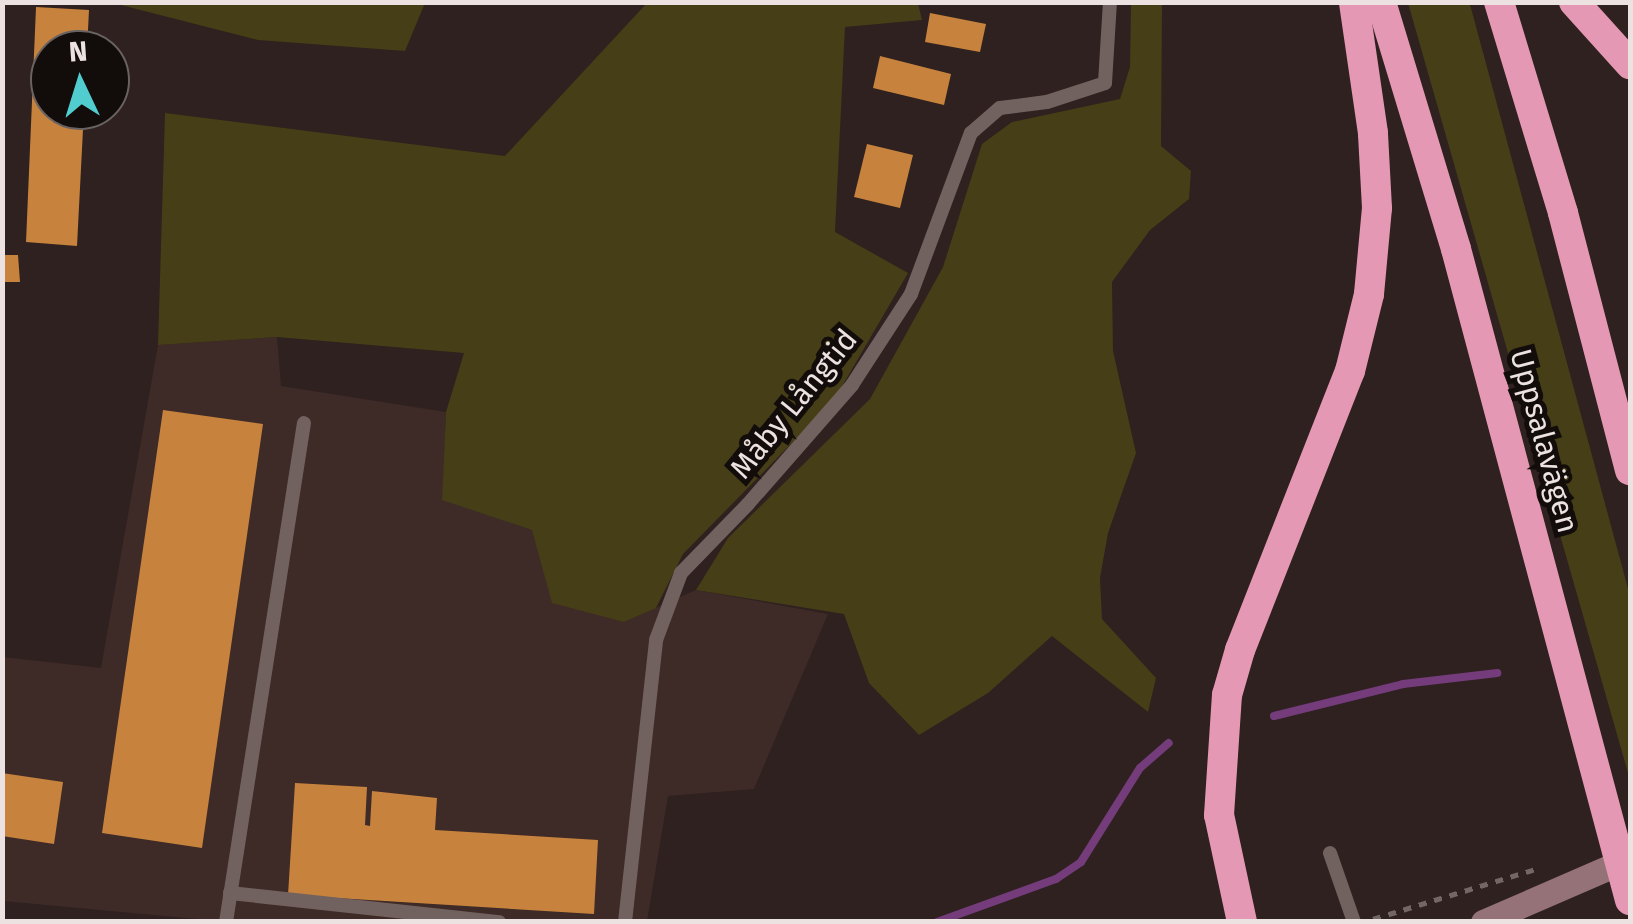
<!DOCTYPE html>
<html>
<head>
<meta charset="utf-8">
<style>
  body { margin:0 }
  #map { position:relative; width:1633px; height:924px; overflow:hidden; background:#2e211f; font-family:"Fira Sans",sans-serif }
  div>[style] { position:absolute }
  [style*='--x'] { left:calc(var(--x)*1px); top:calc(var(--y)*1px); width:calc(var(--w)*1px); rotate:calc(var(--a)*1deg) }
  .built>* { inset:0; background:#3e2a27 }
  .green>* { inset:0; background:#463e16 }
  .stream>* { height:8px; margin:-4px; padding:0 4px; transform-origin:4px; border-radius:4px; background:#753c7b }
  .building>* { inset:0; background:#c7833d }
  .path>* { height:5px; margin-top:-2.5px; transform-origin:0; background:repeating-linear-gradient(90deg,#736765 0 8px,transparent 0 16px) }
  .service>* { height:14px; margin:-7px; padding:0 7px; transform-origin:7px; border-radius:7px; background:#72625f }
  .secondary>* { height:25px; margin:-12.5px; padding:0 12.5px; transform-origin:12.5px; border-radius:12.5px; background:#947278 }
  .motorway>* { height:30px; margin:-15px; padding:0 15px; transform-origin:15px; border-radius:15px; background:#e598b3 }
  span { translate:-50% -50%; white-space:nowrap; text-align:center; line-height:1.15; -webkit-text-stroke:10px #120c0b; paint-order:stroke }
  .street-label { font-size:30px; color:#ece2e1 }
  .frame { position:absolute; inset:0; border:5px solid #ece2e1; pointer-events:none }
  .north { position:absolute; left:30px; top:30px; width:100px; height:100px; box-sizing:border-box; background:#120c0b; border:2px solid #696261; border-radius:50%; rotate:356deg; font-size:28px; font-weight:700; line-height:40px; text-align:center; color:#ece2e1 }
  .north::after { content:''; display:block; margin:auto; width:35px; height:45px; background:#52cdcf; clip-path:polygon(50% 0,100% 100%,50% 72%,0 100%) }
</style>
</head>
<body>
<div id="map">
  <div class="built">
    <i style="clip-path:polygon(277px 337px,281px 386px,446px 412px,443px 499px,532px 530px,624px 622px,696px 590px,828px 614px,754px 789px,668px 796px,647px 921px,218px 921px,3px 901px,3px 657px,101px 668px,158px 345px)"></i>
  </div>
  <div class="green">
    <i style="clip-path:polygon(113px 3px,425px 2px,425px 3px,405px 51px,258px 40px)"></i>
    <i style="clip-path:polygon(647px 3px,918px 3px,922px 20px,845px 27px,835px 232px,908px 273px,834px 400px,683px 554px,656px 608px,624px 622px,552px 603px,532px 530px,442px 500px,446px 412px,464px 353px,277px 337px,158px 345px,165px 113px,505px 156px)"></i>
    <i style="clip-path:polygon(1131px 3px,1162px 3px,1161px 146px,1191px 171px,1189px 199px,1150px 230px,1112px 282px,1113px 351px,1136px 453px,1108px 533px,1100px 578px,1102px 619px,1156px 678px,1148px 712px,1052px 636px,988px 693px,919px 735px,869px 683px,844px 614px,696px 590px,728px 538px,870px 399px,943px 267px,982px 144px,1012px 122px,1120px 99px,1130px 67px)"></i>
    <i style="clip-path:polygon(1408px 3px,1469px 3px,1471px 8px,1630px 596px,1630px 780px)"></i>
  </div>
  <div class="stream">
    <i style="--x:1274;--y:716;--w:133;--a:-13.9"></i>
    <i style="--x:1403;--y:684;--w:95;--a:-6.7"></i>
    <i style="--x:937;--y:922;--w:127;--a:-19.9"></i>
    <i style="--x:1056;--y:879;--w:30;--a:-34"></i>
    <i style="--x:1081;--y:862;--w:111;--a:-57.9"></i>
    <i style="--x:1140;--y:768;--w:38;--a:-41"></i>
  </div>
  <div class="building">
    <i style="clip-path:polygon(36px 7px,89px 10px,87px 50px,50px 50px,50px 110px,84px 110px,77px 246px,26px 242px)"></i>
    <i style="clip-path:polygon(930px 13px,986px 24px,980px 52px,925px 42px)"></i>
    <i style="clip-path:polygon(880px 56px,951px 74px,944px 105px,873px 88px)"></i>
    <i style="clip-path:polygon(867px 144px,913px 155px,900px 208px,854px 197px)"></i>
    <i style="clip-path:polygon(2px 255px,18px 255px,20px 282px,2px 282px)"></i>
    <i style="clip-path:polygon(163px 410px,263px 424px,202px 848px,102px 833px)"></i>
    <i style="clip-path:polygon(2px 773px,63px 782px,54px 844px,2px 836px)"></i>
    <i style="clip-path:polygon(295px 783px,367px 787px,365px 825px,370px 826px,372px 791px,437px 798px,435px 830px,598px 840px,594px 914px,288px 895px)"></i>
  </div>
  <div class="path">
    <i style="--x:1373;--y:919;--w:174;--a:-17.1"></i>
  </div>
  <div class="service">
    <i style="--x:1330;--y:853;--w:73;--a:70.8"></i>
    <i style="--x:230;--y:893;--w:271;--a:6.2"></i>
    <i style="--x:226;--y:922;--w:505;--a:-81.12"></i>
    <i style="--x:625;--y:922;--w:284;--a:-83.7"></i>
    <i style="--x:656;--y:640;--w:72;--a:-69.5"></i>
    <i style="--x:681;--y:573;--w:96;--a:-45.8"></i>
    <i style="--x:748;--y:504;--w:158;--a:-48.8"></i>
    <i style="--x:852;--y:385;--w:108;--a:-57"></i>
    <i style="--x:911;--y:294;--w:172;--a:-69.6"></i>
    <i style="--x:971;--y:133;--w:38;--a:-41"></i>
    <i style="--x:1000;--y:108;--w:47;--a:-7.3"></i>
    <i style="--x:1047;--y:102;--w:61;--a:-18.1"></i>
    <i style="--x:1105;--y:83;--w:81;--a:-86.5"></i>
  </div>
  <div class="secondary">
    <i style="--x:1483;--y:922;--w:160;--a:-23.5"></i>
  </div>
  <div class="motorway">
    <i style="--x:1381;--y:2;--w:258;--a:73.1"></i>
    <i style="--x:1456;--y:249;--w:674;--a:75.04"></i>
    <i style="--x:1499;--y:2;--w:220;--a:73.1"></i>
    <i style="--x:1563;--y:213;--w:266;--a:75.4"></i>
    <i style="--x:1574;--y:2;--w:84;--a:47.9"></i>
    <i style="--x:1242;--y:922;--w:109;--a:-102.1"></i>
    <i style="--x:1219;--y:815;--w:120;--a:-86.2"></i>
    <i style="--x:1227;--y:695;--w:47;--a:-73.9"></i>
    <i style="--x:1240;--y:650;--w:300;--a:-68.5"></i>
    <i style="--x:1350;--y:371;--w:79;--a:-76.1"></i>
    <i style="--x:1369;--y:294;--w:86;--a:-84.7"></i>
    <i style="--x:1377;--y:208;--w:75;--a:-93.1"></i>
    <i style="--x:1373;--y:133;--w:132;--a:-98.3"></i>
  </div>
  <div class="street-label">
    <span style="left:794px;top:404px;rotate:-51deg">Måby Långtid</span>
    <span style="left:1544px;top:441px;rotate:75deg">Uppsalavägen</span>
  </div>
  <div class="frame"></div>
  <div class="north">N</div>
</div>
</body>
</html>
